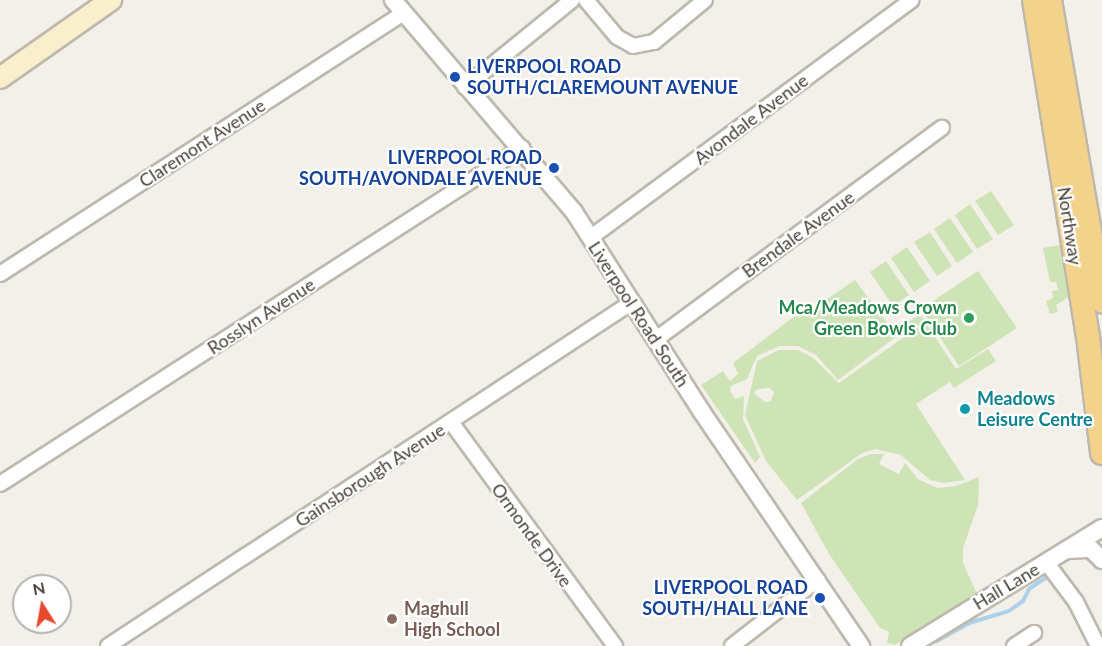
<!DOCTYPE html>
<html>
<head>
<meta charset="utf-8">
<style>
  body { margin:0 }
  #map { position:relative; width:1102px; height:646px; overflow:hidden; background:#f3f0e9; font-family:Lato,sans-serif }
  div>[style] { position:absolute }
  [style*='--x'] { left:calc(var(--x)*1px); top:calc(var(--y)*1px); width:calc(var(--w)*1px); rotate:calc(var(--a)*1deg) }
  .green>* { inset:0; background:#cfe4b6 }
  .stream>* { height:4px; margin:-2px; padding:0 2px; transform-origin:2px; border-radius:2px; background:#acd1ea }
  .roads { filter:drop-shadow(2px 0 #beb8ad) drop-shadow(-2px 0 #beb8ad) drop-shadow(0 2px #beb8ad) drop-shadow(0 -2px #beb8ad) }
  .minor>* { height:14px; margin:-7px; padding:0 7px; transform-origin:7px; border-radius:7px; background:#fff }
  .tertiary>* { height:16px; margin:-8px; padding:0 8px; transform-origin:8px; border-radius:8px; background:#fff }
  .secondary>* { height:20px; margin:-10px; padding:0 10px; transform-origin:10px; border-radius:10px; background:#faefcd }
  .trunk>* { height:22px; margin:-11px; padding:0 11px; transform-origin:11px; border-radius:11px; background:#f3d28c }
  .dots>* { width:16px; height:16px; translate:-50% -50%; box-sizing:border-box; border:3px solid #fff; border-radius:50% }
  span { translate:-50% -50%; white-space:nowrap; text-align:center; line-height:1.15; -webkit-text-stroke:4.5px #fff; paint-order:stroke }
  .transit-label { font-size:18px; color:#164399; font-weight:700 }
  .left { translate:0 -50%; text-align:left }
  .right { translate:-100% -50%; text-align:right }
  .street-label { font-size:18px; color:#464138 }
  .leisure-label { font-size:18px; color:#27864d; font-weight:700 }
  .culture-label { font-size:18px; color:#0d838f; font-weight:700 }
  .education-label { font-size:18px; color:#785e54; font-weight:700 }
  .north { position:absolute; left:12px; top:574px; width:60px; height:60px; box-sizing:border-box; background:#fff; border:2px solid #b5b3af; border-radius:50%; rotate:349deg; font-size:16px; font-weight:700; line-height:24px; text-align:center; color:#464138 }
  .north::after { content:''; display:block; margin:auto; width:21px; height:27px; background:#e6492d; clip-path:polygon(50% 0,100% 100%,50% 72%,0 100%) }
</style>
</head>
<body>
<div id="map">
  <div class="green">
    <i style="clip-path:polygon(991px 191px,1014px 225px,998px 235px,975px 201px)"></i>
    <i style="clip-path:polygon(970px 204px,993px 239px,977px 249px,955px 215px)"></i>
    <i style="clip-path:polygon(950px 218px,973px 252px,957px 263px,934px 229px)"></i>
    <i style="clip-path:polygon(930px 232px,952px 266px,937px 276px,914px 242px)"></i>
    <i style="clip-path:polygon(1060px 245px,1069px 297px,1056px 305px,1058px 312px,1050px 314px,1046px 301px,1053px 298px,1052px 291px,1058px 290px,1056px 282px,1050px 282px,1043px 248px)"></i>
    <i style="clip-path:polygon(907px 247px,930px 281px,914px 292px,891px 258px)"></i>
    <i style="clip-path:polygon(886px 261px,909px 295px,893px 306px,870px 272px)"></i>
    <i style="clip-path:polygon(978px 271px,1017px 328px,959px 366px,921px 309px)"></i>
    <i style="clip-path:polygon(855px 280px,897px 336px,838px 380px,816px 355px,798px 346px,779px 346px,757px 356px,747px 379px,731px 386px,730px 391px,735px 399px,744px 396px,743px 419px,760px 457px,755px 463px,701px 385px,723px 371px,730px 381px,738px 374px,733px 363px,796px 315px,799px 318px)"></i>
    <i style="clip-path:polygon(evenodd,920px 314px,956px 369px,988px 349px,996px 361px,954px 388px,950px 382px,916px 404px,965px 480px,943px 483px,930px 480px,901px 455px,875px 449px,862px 453px,797px 500px,766px 461px,745px 415px,757px 361px,779px 350px,798px 350px,812px 357px,839px 383px,907px 335px,907px 323px,920px 314px,769px 388px,774px 392px,771px 401px,765px 402px,754px 393px,757px 389px,769px 388px)"></i>
    <i style="clip-path:polygon(871px 454px,884px 454px,879px 464px,899px 474px,905px 463px,918px 479px,938px 488px,956px 486px,979px 477px,978px 505px,963px 548px,963px 563px,977px 594px,895px 645px,887px 643px,889px 632px,880px 628px,829px 554px,801px 503px,858px 459px)"></i>
  </div>
  <div class="stream">
    <i style="--x:937;--y:641;--w:37;--a:-29"></i>
    <i style="--x:969;--y:623;--w:42;--a:-16.7"></i>
    <i style="--x:1009;--y:611;--w:17;--a:-36"></i>
    <i style="--x:1023;--y:601;--w:13;--a:-63"></i>
    <i style="--x:1029;--y:589;--w:25;--a:-34"></i>
  </div>
  <div class="roads">
    <div class="minor">
      <i style="--x:586;--y:0;--w:48;--a:50"></i>
      <i style="--x:617;--y:37;--w:18;--a:29"></i>
      <i style="--x:633;--y:46;--w:21;--a:-11"></i>
      <i style="--x:654;--y:42;--w:66;--a:-39.5"></i>
      <i style="--x:465;--y:87;--w:138;--a:-39.1"></i>
      <i style="--x:590;--y:238;--w:400;--a:-36.5"></i>
      <i style="--x:0;--y:274;--w:480;--a:-32.9"></i>
      <i style="--x:655;--y:340;--w:357;--a:-36.5"></i>
      <i style="--x:451;--y:422;--w:278;--a:53.8"></i>
      <i style="--x:0;--y:484;--w:621;--a:-32.77"></i>
      <i style="--x:1046;--y:562;--w:50;--a:53.1"></i>
      <i style="--x:1076;--y:602;--w:49;--a:63.4"></i>
      <i style="--x:108;--y:646;--w:625;--a:-33.26"></i>
      <i style="--x:732;--y:646;--w:108;--a:-37.8"></i>
      <i style="--x:1014;--y:646;--w:24;--a:-33"></i>
    </div>
    <div class="tertiary">
      <i style="--x:393;--y:0;--w:279;--a:49.5"></i>
      <i style="--x:574;--y:212;--w:237;--a:57.4"></i>
      <i style="--x:702;--y:412;--w:283;--a:55.8"></i>
      <i style="--x:1069;--y:550;--w:22;--a:-3"></i>
      <i style="--x:1091;--y:549;--w:16;--a:45"></i>
      <i style="--x:910;--y:646;--w:225;--a:-31.6"></i>
    </div>
    <div class="secondary">
      <i style="--x:0;--y:78;--w:136;--a:-35.1"></i>
    </div>
    <div class="trunk">
      <i style="--x:1034;--y:0;--w:349;--a:80.9"></i>
      <i style="--x:1089;--y:345;--w:109;--a:83.1"></i>
      <i style="--x:1050;--y:0;--w:306;--a:80.2"></i>
    </div>
  </div>
  <div class="dots">
    <i style="left:455px;top:77px;background:#1a4fb4"></i>
    <i style="left:554px;top:168px;background:#1a4fb4"></i>
    <i style="left:969px;top:318px;background:#2e9e5b"></i>
    <i style="left:965px;top:409px;background:#0f9aa8"></i>
    <i style="left:820px;top:598px;background:#1a4fb4"></i>
    <i style="left:392px;top:619px;background:#8d6e63"></i>
  </div>
  <div class="transit-label">
    <span class="left" style="left:467px;top:77px">LIVERPOOL ROAD<br>SOUTH/CLAREMOUNT AVENUE</span>
    <span class="right" style="left:542px;top:168px">LIVERPOOL ROAD<br>SOUTH/AVONDALE AVENUE</span>
    <span class="right" style="left:808px;top:598px">LIVERPOOL ROAD<br>SOUTH/HALL LANE</span>
  </div>
  <div class="street-label">
    <span style="left:751px;top:119px;rotate:-37deg">Avondale Avenue</span>
    <span style="left:202px;top:143px;rotate:-33deg">Claremont Avenue</span>
    <span style="left:1070px;top:226px;rotate:81deg">Northway</span>
    <span style="left:798px;top:234px;rotate:-36deg">Brendale Avenue</span>
    <span style="left:639px;top:314px;rotate:57deg">Liverpool Road South</span>
    <span style="left:261px;top:316px;rotate:-33deg">Rosslyn Avenue</span>
    <span style="left:370px;top:475px;rotate:-33deg">Gainsborough Avenue</span>
    <span style="left:532px;top:535px;rotate:54deg">Ormonde Drive</span>
    <span style="left:1006px;top:586px;rotate:-31deg">Hall Lane</span>
  </div>
  <div class="leisure-label">
    <span class="right" style="left:957px;top:318px">Mca/Meadows Crown<br>Green Bowls Club</span>
  </div>
  <div class="culture-label">
    <span class="left" style="left:977px;top:409px">Meadows<br>Leisure Centre</span>
  </div>
  <div class="education-label">
    <span class="left" style="left:404px;top:619px">Maghull<br>High School</span>
  </div>
  <div class="north">N</div>
</div>
</body>
</html>
